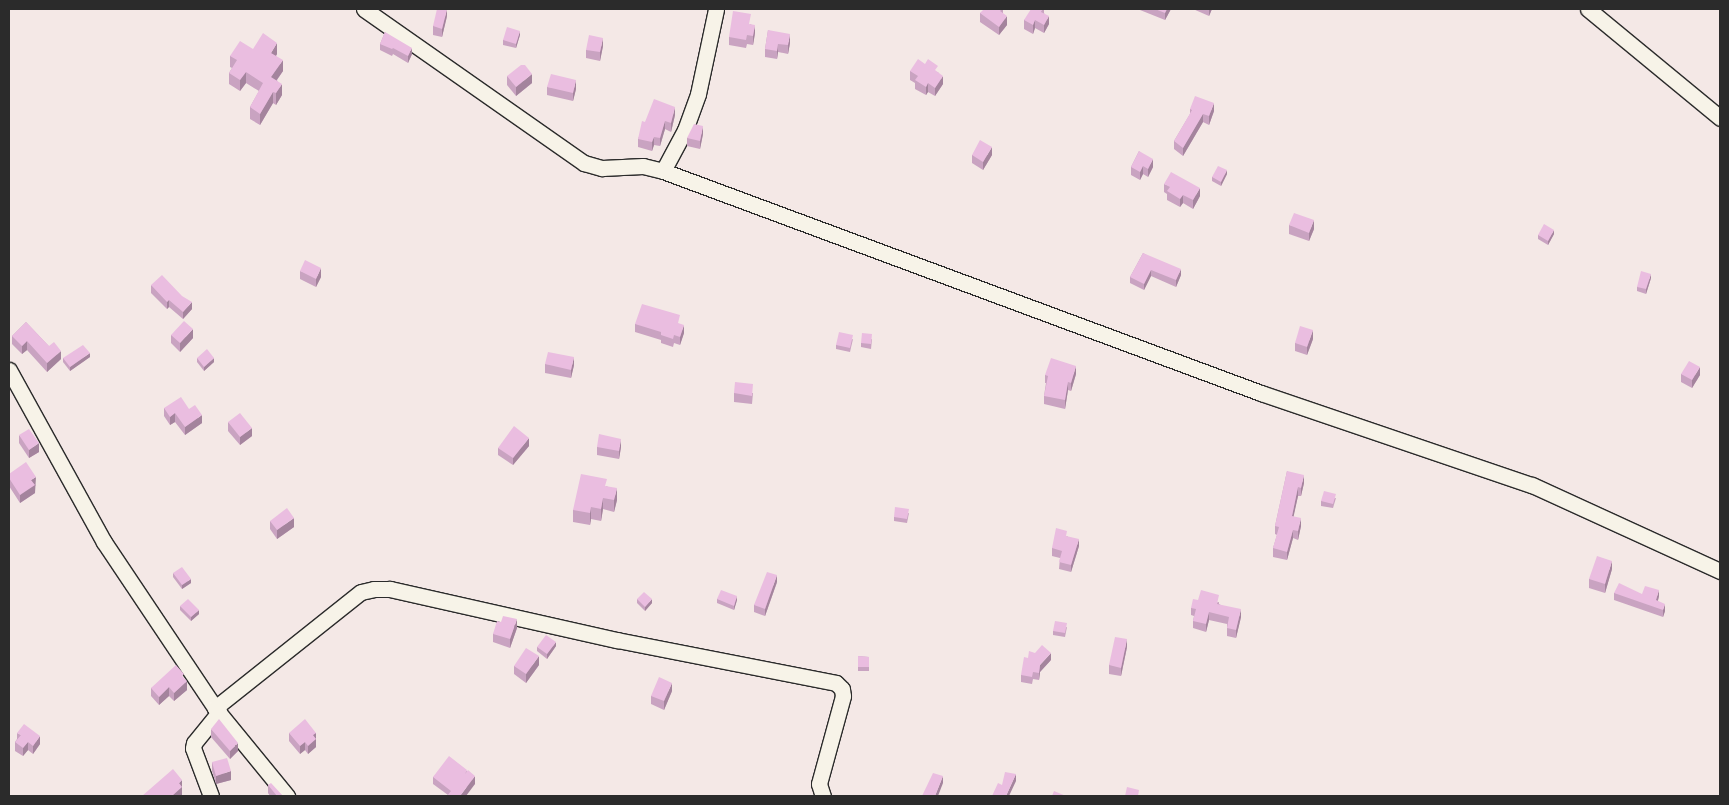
<!DOCTYPE html>
<html>
<head>
<meta charset="utf-8">
<style>
  body { margin:0 }
  #map { position:relative; width:1729px; height:805px; overflow:hidden; background:#f4e8e6; font-family:"Patrick Hand",sans-serif }
  div>[style] { position:absolute }
  [style*='--x'] { left:calc(var(--x)*1px); top:calc(var(--y)*1px); width:calc(var(--w)*1px); rotate:calc(var(--a)*1deg) }
  .roads { filter:drop-shadow(1px 0 #2b2b2b) drop-shadow(-1px 0 #2b2b2b) drop-shadow(0 1px #2b2b2b) drop-shadow(0 -1px #2b2b2b) }
  .minor>* { height:15px; margin:-7.5px; padding:0 7.5px; transform-origin:7.5px; border-radius:7.5px; background:#f7f3e8 }
  .wall>* { inset:0; background:#c9a3c1 }
  .shaded-wall>* { inset:0; background:#a4849d }
  .building>* { inset:0; background:#eabde0 }
  span { translate:-50% -50%; white-space:nowrap; text-align:center; line-height:1.15; -webkit-text-stroke:4px #f7f3e8; paint-order:stroke }
  .frame { position:absolute; inset:0; border:10px solid #2b2b2b; pointer-events:none }
</style>
</head>
<body>
<div id="map">
  <div class="roads">
    <div class="minor">
      <i style="--x:364;--y:9;--w:269;--a:35"></i>
      <i style="--x:584;--y:163;--w:19;--a:16"></i>
      <i style="--x:602;--y:168;--w:41;--a:-2.8"></i>
      <i style="--x:643;--y:166;--w:21;--a:14"></i>
      <i style="--x:663;--y:171;--w:638;--a:20.37"></i>
      <i style="--x:1261;--y:393;--w:286;--a:18.8"></i>
      <i style="--x:1532;--y:485;--w:207;--a:24.6"></i>
      <i style="--x:1588;--y:9;--w:171;--a:39.5"></i>
      <i style="--x:663;--y:171;--w:47;--a:-61.8"></i>
      <i style="--x:685;--y:130;--w:38;--a:-70"></i>
      <i style="--x:698;--y:94;--w:87;--a:-78"></i>
      <i style="--x:9;--y:370;--w:196;--a:61.1"></i>
      <i style="--x:104;--y:542;--w:200;--a:56.2"></i>
      <i style="--x:215;--y:708;--w:114;--a:50.7"></i>
      <i style="--x:215;--y:708;--w:186;--a:-38.5"></i>
      <i style="--x:361;--y:592;--w:13;--a:-13"></i>
      <i style="--x:374;--y:589;--w:16;--a:0"></i>
      <i style="--x:390;--y:589;--w:233;--a:12.7"></i>
      <i style="--x:617;--y:640;--w:223;--a:11.1"></i>
      <i style="--x:836;--y:683;--w:8;--a:45"></i>
      <i style="--x:842;--y:689;--w:7;--a:82"></i>
      <i style="--x:843;--y:696;--w:91;--a:105.3"></i>
      <i style="--x:819;--y:784;--w:13;--a:72"></i>
      <i style="--x:211;--y:796;--w:51;--a:-110.6"></i>
      <i style="--x:193;--y:748;--w:5;--a:-79"></i>
      <i style="--x:194;--y:743;--w:40;--a:-51"></i>
    </div>
  </div>
  <div class="wall">
    <i style="clip-path:polygon(1003px 9px,1003px 14px,1007px 25px,999px 35px,980px 22px,980px 13px)"></i>
    <i style="clip-path:polygon(1044px 9px,1044px 13px,1049px 24px,1044px 33px,1035px 28px,1033px 34px,1024px 29px,1024px 20px)"></i>
    <i style="clip-path:polygon(1140px 9px,1171px 9px,1165px 20px,1140px 10px)"></i>
    <i style="clip-path:polygon(1193px 9px,1212px 9px,1209px 16px)"></i>
    <i style="clip-path:polygon(447px 16px,442px 37px,433px 35px,433px 26px)"></i>
    <i style="clip-path:polygon(751px 24px,755px 33px,753px 45px,747px 44px,746px 48px,729px 45px,729px 37px)"></i>
    <i style="clip-path:polygon(768px 30px,790px 43px,788px 54px,778px 52px,777px 59px,765px 57px,765px 49px)"></i>
    <i style="clip-path:polygon(385px 32px,412px 54px,408px 63px,393px 54px,392px 56px,380px 50px,380px 44px)"></i>
    <i style="clip-path:polygon(520px 35px,516px 48px,503px 45px,503px 40px)"></i>
    <i style="clip-path:polygon(603px 46px,600px 61px,586px 58px,586px 50px)"></i>
    <i style="clip-path:polygon(253px 49px,277px 54px,276px 56px,283px 71px,277px 80px,282px 95px,276px 105px,273px 103px,260px 125px,250px 119px,250px 107px,259px 91px,246px 83px,240px 91px,229px 84px,229px 73px,232px 68px,230px 67px,230px 56px)"></i>
    <i style="clip-path:polygon(910px 71px,938px 72px,943px 84px,935px 96px,928px 92px,926px 95px,915px 89px,915px 83px,910px 80px)"></i>
    <i style="clip-path:polygon(507px 76px,532px 83px,516px 96px,507px 85px)"></i>
    <i style="clip-path:polygon(547px 87px,576px 89px,573px 101px,547px 95px)"></i>
    <i style="clip-path:polygon(1190px 109px,1214px 111px,1209px 125px,1203px 122px,1183px 156px,1174px 149px,1174px 141px,1190px 114px)"></i>
    <i style="clip-path:polygon(675px 115px,671px 132px,665px 129px,660px 146px,654px 145px,652px 151px,638px 147px,638px 139px,645px 122px)"></i>
    <i style="clip-path:polygon(703px 134px,700px 149px,687px 146px,687px 138px)"></i>
    <i style="clip-path:polygon(1139px 151px,1153px 167px,1148px 177px,1143px 174px,1140px 180px,1131px 175px,1131px 167px)"></i>
    <i style="clip-path:polygon(972px 155px,992px 155px,983px 170px,972px 163px)"></i>
    <i style="clip-path:polygon(1227px 174px,1221px 186px,1212px 181px,1212px 177px)"></i>
    <i style="clip-path:polygon(1164px 184px,1200px 196px,1193px 209px,1183px 203px,1180px 207px,1167px 200px,1167px 194px,1164px 192px)"></i>
    <i style="clip-path:polygon(1289px 225px,1314px 229px,1309px 241px,1289px 234px)"></i>
    <i style="clip-path:polygon(1554px 234px,1548px 245px,1538px 239px,1538px 235px)"></i>
    <i style="clip-path:polygon(1143px 253px,1181px 275px,1176px 287px,1151px 276px,1144px 290px,1130px 283px,1130px 277px)"></i>
    <i style="clip-path:polygon(300px 271px,321px 277px,316px 287px,300px 279px)"></i>
    <i style="clip-path:polygon(1651px 278px,1646px 294px,1637px 291px,1637px 287px)"></i>
    <i style="clip-path:polygon(151px 285px,192px 309px,183px 319px,169px 307px,167px 309px,151px 293px)"></i>
    <i style="clip-path:polygon(26px 322px,61px 359px,47px 372px,27px 350px,22px 354px,12px 344px,12px 336px)"></i>
    <i style="clip-path:polygon(635px 324px,680px 324px,684px 333px,680px 345px,674px 343px,673px 347px,661px 343px,661px 340px,635px 332px)"></i>
    <i style="clip-path:polygon(171px 335px,193px 338px,180px 352px,171px 343px)"></i>
    <i style="clip-path:polygon(853px 339px,850px 352px,836px 349px,836px 345px)"></i>
    <i style="clip-path:polygon(872px 339px,871px 349px,861px 347px,861px 343px)"></i>
    <i style="clip-path:polygon(1313px 339px,1307px 355px,1295px 351px,1295px 343px)"></i>
    <i style="clip-path:polygon(90px 357px,70px 371px,63px 362px,63px 358px)"></i>
    <i style="clip-path:polygon(197px 358px,214px 362px,204px 371px,197px 362px)"></i>
    <i style="clip-path:polygon(545px 364px,574px 365px,571px 378px,545px 373px)"></i>
    <i style="clip-path:polygon(1076px 374px,1071px 391px,1068px 390px,1065px 409px,1044px 404px,1044px 396px,1046px 383px,1045px 383px,1045px 375px)"></i>
    <i style="clip-path:polygon(1681px 374px,1700px 375px,1692px 388px,1681px 382px)"></i>
    <i style="clip-path:polygon(734px 393px,753px 393px,752px 404px,734px 402px)"></i>
    <i style="clip-path:polygon(164px 408px,189px 409px,202px 423px,185px 435px,175px 422px,170px 425px,164px 416px)"></i>
    <i style="clip-path:polygon(228px 422px,252px 436px,240px 445px,228px 431px)"></i>
    <i style="clip-path:polygon(19px 435px,39px 452px,29px 458px,19px 443px)"></i>
    <i style="clip-path:polygon(529px 446px,513px 465px,498px 455px,498px 448px)"></i>
    <i style="clip-path:polygon(597px 447px,621px 447px,619px 459px,597px 455px)"></i>
    <i style="clip-path:polygon(1287px 471px,1304px 483px,1301px 496px,1298px 496px,1293px 517px,1301px 526px,1298px 540px,1293px 538px,1287px 560px,1273px 557px,1273px 548px,1277px 535px,1275px 534px,1275px 526px)"></i>
    <i style="clip-path:polygon(9px 474px,36px 485px,35px 486px,35px 493px,20px 503px,9px 486px)"></i>
    <i style="clip-path:polygon(607px 486px,617px 500px,614px 512px,603px 509px,601px 521px,591px 519px,590px 525px,573px 522px,573px 510px)"></i>
    <i style="clip-path:polygon(1336px 498px,1333px 508px,1321px 506px,1321px 501px)"></i>
    <i style="clip-path:polygon(909px 513px,907px 523px,894px 521px,894px 517px)"></i>
    <i style="clip-path:polygon(270px 521px,294px 527px,277px 539px,270px 529px)"></i>
    <i style="clip-path:polygon(1067px 536px,1079px 546px,1071px 572px,1059px 569px,1060px 558px,1052px 556px,1052px 548px)"></i>
    <i style="clip-path:polygon(1612px 569px,1605px 593px,1589px 588px,1589px 579px)"></i>
    <i style="clip-path:polygon(173px 573px,191px 583px,182px 589px,173px 577px)"></i>
    <i style="clip-path:polygon(777px 582px,765px 616px,754px 612px,754px 605px)"></i>
    <i style="clip-path:polygon(1614px 593px,1642px 594px,1659px 596px,1658px 601px,1665px 611px,1663px 617px,1614px 600px)"></i>
    <i style="clip-path:polygon(637px 599px,652px 603px,645px 611px,637px 603px)"></i>
    <i style="clip-path:polygon(717px 599px,737px 600px,734px 610px,717px 603px)"></i>
    <i style="clip-path:polygon(1219px 602px,1219px 604px,1241px 617px,1236px 638px,1227px 636px,1227px 624px,1209px 620px,1206px 632px,1193px 628px,1193px 621px,1194px 616px,1191px 615px,1191px 608px)"></i>
    <i style="clip-path:polygon(180px 606px,199px 614px,191px 621px,180px 610px)"></i>
    <i style="clip-path:polygon(501px 622px,517px 628px,510px 648px,493px 642px,493px 634px)"></i>
    <i style="clip-path:polygon(1067px 627px,1065px 637px,1053px 635px,1053px 631px)"></i>
    <i style="clip-path:polygon(556px 646px,547px 659px,537px 651px,537px 647px)"></i>
    <i style="clip-path:polygon(1127px 647px,1121px 676px,1109px 674px,1109px 665px)"></i>
    <i style="clip-path:polygon(858px 656px,869px 657px,869px 671px,858px 671px)"></i>
    <i style="clip-path:polygon(1051px 660px,1040px 672px,1039px 680px,1033px 679px,1032px 684px,1021px 682px,1021px 675px)"></i>
    <i style="clip-path:polygon(539px 665px,526px 683px,514px 674px,514px 666px)"></i>
    <i style="clip-path:polygon(184px 679px,187px 690px,174px 701px,169px 696px,159px 705px,151px 696px,151px 688px)"></i>
    <i style="clip-path:polygon(672px 691px,664px 710px,651px 704px,651px 696px)"></i>
    <i style="clip-path:polygon(211px 729px,238px 751px,230px 759px,211px 737px)"></i>
    <i style="clip-path:polygon(17px 733px,40px 744px,33px 754px,28px 750px,23px 756px,15px 751px,15px 742px,17px 739px)"></i>
    <i style="clip-path:polygon(289px 733px,316px 733px,316px 747px,308px 754px,305px 750px,300px 754px,289px 741px)"></i>
    <i style="clip-path:polygon(212px 762px,231px 780px,216px 784px,212px 771px)"></i>
    <i style="clip-path:polygon(467px 771px,475px 784px,448px 795px,433px 784px,433px 777px)"></i>
    <i style="clip-path:polygon(268px 785px,283px 796px,290px 796px,270px 796px,268px 793px)"></i>
  </div>
  <div class="shaded-wall">
    <i style="clip-path:polygon(447px 9px,447px 16px,442px 37px,442px 29px)"></i>
    <i style="clip-path:polygon(1167px 9px,1171px 9px,1165px 20px,1165px 13px)"></i>
    <i style="clip-path:polygon(1209px 9px,1212px 9px,1209px 16px)"></i>
    <i style="clip-path:polygon(1007px 16px,1007px 25px,999px 35px,999px 27px)"></i>
    <i style="clip-path:polygon(1049px 16px,1049px 24px,1044px 33px,1044px 25px)"></i>
    <i style="clip-path:polygon(1035px 20px,1035px 28px,1033px 34px,1033px 25px)"></i>
    <i style="clip-path:polygon(755px 25px,755px 33px,753px 45px,753px 36px)"></i>
    <i style="clip-path:polygon(520px 31px,520px 35px,516px 48px,516px 44px)"></i>
    <i style="clip-path:polygon(790px 34px,790px 43px,788px 54px,788px 45px)"></i>
    <i style="clip-path:polygon(603px 38px,603px 46px,600px 61px,600px 52px)"></i>
    <i style="clip-path:polygon(277px 43px,277px 54px,271px 64px,271px 53px)"></i>
    <i style="clip-path:polygon(778px 44px,778px 52px,777px 59px,777px 51px)"></i>
    <i style="clip-path:polygon(412px 48px,412px 54px,408px 63px,408px 56px)"></i>
    <i style="clip-path:polygon(283px 60px,283px 71px,271px 88px,271px 77px)"></i>
    <i style="clip-path:polygon(246px 72px,246px 83px,240px 91px,240px 80px)"></i>
    <i style="clip-path:polygon(532px 74px,532px 83px,516px 96px,516px 87px)"></i>
    <i style="clip-path:polygon(943px 76px,943px 84px,935px 96px,935px 88px)"></i>
    <i style="clip-path:polygon(576px 80px,576px 89px,573px 101px,573px 93px)"></i>
    <i style="clip-path:polygon(928px 83px,928px 92px,926px 95px,926px 87px)"></i>
    <i style="clip-path:polygon(282px 84px,282px 95px,276px 105px,276px 93px)"></i>
    <i style="clip-path:polygon(273px 92px,273px 103px,260px 125px,260px 114px)"></i>
    <i style="clip-path:polygon(1214px 103px,1214px 111px,1209px 125px,1209px 116px)"></i>
    <i style="clip-path:polygon(675px 107px,675px 115px,671px 132px,671px 123px)"></i>
    <i style="clip-path:polygon(1203px 114px,1203px 122px,1183px 156px,1183px 148px)"></i>
    <i style="clip-path:polygon(665px 121px,665px 129px,660px 146px,660px 138px)"></i>
    <i style="clip-path:polygon(703px 126px,703px 134px,700px 149px,700px 141px)"></i>
    <i style="clip-path:polygon(654px 137px,654px 145px,652px 151px,652px 142px)"></i>
    <i style="clip-path:polygon(992px 147px,992px 155px,983px 170px,983px 162px)"></i>
    <i style="clip-path:polygon(1153px 159px,1153px 167px,1148px 177px,1148px 169px)"></i>
    <i style="clip-path:polygon(1143px 166px,1143px 174px,1140px 180px,1140px 172px)"></i>
    <i style="clip-path:polygon(1227px 170px,1227px 174px,1221px 186px,1221px 182px)"></i>
    <i style="clip-path:polygon(1200px 188px,1200px 196px,1193px 209px,1193px 200px)"></i>
    <i style="clip-path:polygon(1183px 195px,1183px 203px,1180px 207px,1180px 199px)"></i>
    <i style="clip-path:polygon(1314px 220px,1314px 229px,1309px 241px,1309px 233px)"></i>
    <i style="clip-path:polygon(1554px 230px,1554px 234px,1548px 245px,1548px 241px)"></i>
    <i style="clip-path:polygon(321px 268px,321px 277px,316px 287px,316px 279px)"></i>
    <i style="clip-path:polygon(1181px 269px,1181px 275px,1176px 287px,1176px 280px)"></i>
    <i style="clip-path:polygon(1151px 270px,1151px 276px,1144px 290px,1144px 284px)"></i>
    <i style="clip-path:polygon(1651px 274px,1651px 278px,1646px 294px,1646px 289px)"></i>
    <i style="clip-path:polygon(169px 300px,169px 307px,167px 309px,167px 302px)"></i>
    <i style="clip-path:polygon(192px 302px,192px 309px,183px 319px,183px 312px)"></i>
    <i style="clip-path:polygon(684px 325px,684px 333px,680px 345px,680px 337px)"></i>
    <i style="clip-path:polygon(193px 329px,193px 338px,180px 352px,180px 343px)"></i>
    <i style="clip-path:polygon(1313px 330px,1313px 339px,1307px 355px,1307px 347px)"></i>
    <i style="clip-path:polygon(27px 341px,27px 350px,22px 354px,22px 346px)"></i>
    <i style="clip-path:polygon(61px 351px,61px 359px,47px 372px,47px 363px)"></i>
    <i style="clip-path:polygon(90px 353px,90px 357px,70px 371px,70px 367px)"></i>
    <i style="clip-path:polygon(574px 357px,574px 365px,571px 378px,571px 370px)"></i>
    <i style="clip-path:polygon(214px 358px,214px 362px,204px 371px,204px 367px)"></i>
    <i style="clip-path:polygon(1076px 366px,1076px 374px,1071px 391px,1071px 383px)"></i>
    <i style="clip-path:polygon(1700px 367px,1700px 375px,1692px 388px,1692px 380px)"></i>
    <i style="clip-path:polygon(1068px 382px,1068px 390px,1065px 409px,1065px 400px)"></i>
    <i style="clip-path:polygon(175px 413px,175px 422px,170px 425px,170px 417px)"></i>
    <i style="clip-path:polygon(202px 415px,202px 423px,185px 435px,185px 427px)"></i>
    <i style="clip-path:polygon(252px 428px,252px 436px,240px 445px,240px 437px)"></i>
    <i style="clip-path:polygon(529px 438px,529px 446px,513px 465px,513px 458px)"></i>
    <i style="clip-path:polygon(621px 439px,621px 447px,619px 459px,619px 451px)"></i>
    <i style="clip-path:polygon(39px 443px,39px 452px,29px 458px,29px 450px)"></i>
    <i style="clip-path:polygon(1304px 475px,1304px 483px,1301px 496px,1301px 488px)"></i>
    <i style="clip-path:polygon(36px 477px,35px 493px,20px 503px,20px 495px,31px 480px)"></i>
    <i style="clip-path:polygon(1298px 487px,1298px 496px,1292px 524px,1292px 516px)"></i>
    <i style="clip-path:polygon(617px 488px,617px 500px,614px 512px,614px 500px)"></i>
    <i style="clip-path:polygon(603px 498px,603px 509px,601px 521px,601px 509px)"></i>
    <i style="clip-path:polygon(591px 507px,591px 519px,590px 525px,590px 513px)"></i>
    <i style="clip-path:polygon(294px 518px,294px 527px,277px 539px,277px 530px)"></i>
    <i style="clip-path:polygon(1301px 518px,1301px 526px,1298px 540px,1298px 531px)"></i>
    <i style="clip-path:polygon(1293px 530px,1293px 538px,1287px 560px,1287px 552px)"></i>
    <i style="clip-path:polygon(1079px 539px,1079px 546px,1071px 572px,1071px 565px)"></i>
    <i style="clip-path:polygon(1612px 561px,1612px 569px,1605px 593px,1605px 584px)"></i>
    <i style="clip-path:polygon(777px 575px,777px 582px,765px 616px,765px 609px)"></i>
    <i style="clip-path:polygon(191px 579px,191px 583px,182px 589px,182px 585px)"></i>
    <i style="clip-path:polygon(1659px 590px,1659px 596px,1656px 607px,1656px 600px)"></i>
    <i style="clip-path:polygon(737px 596px,737px 600px,734px 610px,734px 606px)"></i>
    <i style="clip-path:polygon(652px 599px,652px 603px,645px 611px,645px 607px)"></i>
    <i style="clip-path:polygon(1665px 604px,1665px 611px,1663px 617px,1663px 610px)"></i>
    <i style="clip-path:polygon(1241px 609px,1241px 617px,1236px 638px,1236px 630px)"></i>
    <i style="clip-path:polygon(199px 610px,199px 614px,191px 621px,191px 617px)"></i>
    <i style="clip-path:polygon(1209px 612px,1209px 620px,1206px 632px,1206px 624px)"></i>
    <i style="clip-path:polygon(517px 619px,517px 628px,510px 648px,510px 639px)"></i>
    <i style="clip-path:polygon(1127px 639px,1127px 647px,1121px 676px,1121px 668px)"></i>
    <i style="clip-path:polygon(556px 642px,556px 646px,547px 659px,547px 654px)"></i>
    <i style="clip-path:polygon(1051px 653px,1051px 660px,1040px 672px,1039px 680px,1039px 673px,1040px 665px)"></i>
    <i style="clip-path:polygon(539px 656px,539px 665px,526px 683px,526px 674px)"></i>
    <i style="clip-path:polygon(187px 681px,187px 690px,174px 701px,174px 693px)"></i>
    <i style="clip-path:polygon(672px 683px,672px 691px,664px 710px,664px 701px)"></i>
    <i style="clip-path:polygon(169px 687px,169px 696px,159px 705px,159px 697px)"></i>
    <i style="clip-path:polygon(316px 733px,316px 747px,308px 754px,308px 746px,313px 735px)"></i>
    <i style="clip-path:polygon(40px 736px,40px 744px,33px 754px,33px 746px)"></i>
    <i style="clip-path:polygon(28px 742px,28px 750px,23px 756px,23px 748px)"></i>
    <i style="clip-path:polygon(305px 742px,305px 750px,300px 754px,300px 746px)"></i>
    <i style="clip-path:polygon(238px 743px,238px 751px,230px 759px,230px 751px)"></i>
    <i style="clip-path:polygon(231px 771px,231px 780px,216px 784px,216px 776px)"></i>
    <i style="clip-path:polygon(1016px 774px,1016px 781px,1009px 796px,1006px 796px)"></i>
    <i style="clip-path:polygon(475px 776px,475px 784px,466px 796px,460px 796px)"></i>
    <i style="clip-path:polygon(943px 776px,943px 783px,938px 796px,935px 796px)"></i>
    <i style="clip-path:polygon(182px 780px,182px 795px,181px 796px,172px 796px,179px 783px)"></i>
  </div>
  <div class="building">
    <i style="clip-path:polygon(437px 9px,447px 9px,442px 29px,433px 26px)"></i>
    <i style="clip-path:polygon(984px 9px,1002px 9px,1000px 11px,1007px 16px,999px 27px,980px 13px)"></i>
    <i style="clip-path:polygon(1031px 9px,1042px 9px,1041px 12px,1049px 16px,1044px 25px,1035px 20px,1033px 25px,1024px 20px)"></i>
    <i style="clip-path:polygon(1155px 9px,1167px 9px,1165px 13px)"></i>
    <i style="clip-path:polygon(733px 11px,751px 14px,749px 24px,755px 25px,753px 36px,747px 35px,746px 40px,729px 37px)"></i>
    <i style="clip-path:polygon(507px 27px,520px 31px,516px 44px,503px 40px)"></i>
    <i style="clip-path:polygon(768px 30px,790px 34px,788px 45px,778px 44px,777px 51px,765px 49px)"></i>
    <i style="clip-path:polygon(385px 32px,412px 48px,408px 56px,393px 48px,392px 49px,380px 44px)"></i>
    <i style="clip-path:polygon(263px 33px,277px 43px,271px 53px,283px 60px,271px 77px,282px 84px,276px 93px,273px 92px,260px 114px,250px 107px,263px 83px,246px 72px,240px 80px,229px 73px,237px 60px,230px 56px,240px 41px,253px 49px)"></i>
    <i style="clip-path:polygon(589px 35px,603px 38px,600px 52px,586px 50px)"></i>
    <i style="clip-path:polygon(918px 59px,925px 64px,928px 59px,938px 66px,935px 70px,943px 76px,935px 88px,928px 83px,926px 87px,915px 80px,918px 76px,910px 71px)"></i>
    <i style="clip-path:polygon(521px 65px,525px 65px,532px 74px,516px 87px,507px 76px)"></i>
    <i style="clip-path:polygon(551px 74px,576px 80px,573px 93px,547px 87px)"></i>
    <i style="clip-path:polygon(1195px 96px,1214px 103px,1209px 116px,1203px 114px,1183px 148px,1174px 141px,1192px 110px,1190px 109px)"></i>
    <i style="clip-path:polygon(654px 99px,675px 107px,671px 123px,665px 121px,660px 138px,654px 137px,652px 142px,638px 139px,642px 121px,645px 122px)"></i>
    <i style="clip-path:polygon(694px 124px,703px 126px,700px 141px,687px 138px)"></i>
    <i style="clip-path:polygon(980px 140px,992px 147px,983px 162px,972px 155px)"></i>
    <i style="clip-path:polygon(1139px 151px,1153px 159px,1148px 169px,1143px 166px,1140px 172px,1131px 167px)"></i>
    <i style="clip-path:polygon(1218px 166px,1227px 170px,1221px 182px,1212px 177px)"></i>
    <i style="clip-path:polygon(1171px 172px,1200px 188px,1193px 200px,1183px 195px,1180px 199px,1167px 191px,1170px 187px,1164px 184px)"></i>
    <i style="clip-path:polygon(1294px 213px,1314px 220px,1309px 233px,1289px 225px)"></i>
    <i style="clip-path:polygon(1544px 224px,1554px 230px,1548px 241px,1538px 235px)"></i>
    <i style="clip-path:polygon(1143px 253px,1181px 269px,1176px 280px,1151px 270px,1144px 284px,1130px 277px)"></i>
    <i style="clip-path:polygon(305px 260px,321px 268px,316px 279px,300px 271px)"></i>
    <i style="clip-path:polygon(1641px 271px,1651px 274px,1646px 289px,1637px 287px)"></i>
    <i style="clip-path:polygon(162px 275px,182px 296px,192px 302px,183px 312px,169px 300px,167px 302px,151px 285px)"></i>
    <i style="clip-path:polygon(642px 304px,680px 315px,678px 323px,684px 325px,680px 337px,674px 335px,673px 339px,661px 335px,661px 332px,635px 324px)"></i>
    <i style="clip-path:polygon(184px 321px,193px 329px,180px 343px,171px 335px)"></i>
    <i style="clip-path:polygon(26px 322px,49px 346px,54px 342px,61px 351px,47px 363px,27px 341px,22px 346px,12px 336px)"></i>
    <i style="clip-path:polygon(1300px 326px,1313px 330px,1307px 347px,1295px 343px)"></i>
    <i style="clip-path:polygon(839px 332px,853px 335px,850px 348px,836px 345px)"></i>
    <i style="clip-path:polygon(862px 333px,872px 334px,871px 344px,861px 343px)"></i>
    <i style="clip-path:polygon(83px 345px,90px 353px,70px 367px,63px 358px)"></i>
    <i style="clip-path:polygon(207px 349px,214px 358px,204px 367px,197px 358px)"></i>
    <i style="clip-path:polygon(548px 352px,574px 357px,571px 370px,545px 364px)"></i>
    <i style="clip-path:polygon(1051px 358px,1076px 366px,1071px 383px,1068px 382px,1065px 400px,1044px 396px,1048px 376px,1045px 375px)"></i>
    <i style="clip-path:polygon(1689px 361px,1700px 367px,1692px 380px,1681px 374px)"></i>
    <i style="clip-path:polygon(735px 382px,753px 384px,752px 396px,734px 393px)"></i>
    <i style="clip-path:polygon(181px 397px,189px 409px,195px 405px,202px 415px,185px 427px,175px 413px,170px 417px,164px 408px)"></i>
    <i style="clip-path:polygon(240px 413px,252px 428px,240px 437px,228px 422px)"></i>
    <i style="clip-path:polygon(514px 426px,529px 438px,513px 458px,498px 448px)"></i>
    <i style="clip-path:polygon(29px 429px,39px 443px,29px 450px,19px 435px)"></i>
    <i style="clip-path:polygon(599px 434px,621px 439px,619px 451px,597px 447px)"></i>
    <i style="clip-path:polygon(26px 462px,36px 477px,31px 480px,35px 485px,20px 495px,9px 478px,9px 474px)"></i>
    <i style="clip-path:polygon(1287px 471px,1304px 475px,1301px 488px,1298px 487px,1292px 516px,1301px 518px,1298px 531px,1293px 530px,1287px 552px,1273px 548px,1279px 527px,1275px 526px)"></i>
    <i style="clip-path:polygon(581px 474px,607px 479px,605px 486px,617px 488px,614px 500px,603px 498px,601px 509px,591px 507px,590px 513px,573px 510px)"></i>
    <i style="clip-path:polygon(1324px 491px,1336px 494px,1333px 504px,1321px 501px)"></i>
    <i style="clip-path:polygon(895px 507px,909px 509px,907px 519px,894px 517px)"></i>
    <i style="clip-path:polygon(287px 508px,294px 518px,277px 530px,270px 521px)"></i>
    <i style="clip-path:polygon(1056px 528px,1067px 531px,1066px 536px,1079px 539px,1071px 565px,1059px 562px,1062px 551px,1052px 548px)"></i>
    <i style="clip-path:polygon(1597px 556px,1612px 561px,1605px 584px,1589px 579px)"></i>
    <i style="clip-path:polygon(182px 567px,191px 579px,182px 585px,173px 573px)"></i>
    <i style="clip-path:polygon(767px 572px,777px 575px,765px 609px,754px 605px)"></i>
    <i style="clip-path:polygon(1619px 583px,1642px 594px,1645px 586px,1659px 590px,1656px 600px,1665px 604px,1663px 610px,1614px 593px)"></i>
    <i style="clip-path:polygon(721px 590px,737px 596px,734px 606px,717px 599px)"></i>
    <i style="clip-path:polygon(1201px 590px,1219px 595px,1217px 604px,1241px 609px,1236px 630px,1227px 628px,1229px 617px,1209px 612px,1206px 624px,1193px 621px,1196px 609px,1191px 608px,1193px 599px,1198px 600px)"></i>
    <i style="clip-path:polygon(644px 592px,652px 599px,645px 607px,637px 599px)"></i>
    <i style="clip-path:polygon(188px 599px,199px 610px,191px 617px,180px 606px)"></i>
    <i style="clip-path:polygon(503px 616px,517px 619px,510px 639px,493px 634px,497px 621px,501px 622px)"></i>
    <i style="clip-path:polygon(1055px 621px,1067px 623px,1065px 633px,1053px 631px)"></i>
    <i style="clip-path:polygon(546px 635px,556px 642px,547px 654px,537px 647px)"></i>
    <i style="clip-path:polygon(1115px 637px,1127px 639px,1121px 668px,1109px 665px)"></i>
    <i style="clip-path:polygon(1042px 645px,1051px 653px,1040px 665px,1039px 673px,1033px 672px,1032px 677px,1021px 675px,1024px 657px,1028px 658px,1029px 651px,1035px 653px)"></i>
    <i style="clip-path:polygon(526px 648px,539px 656px,526px 674px,514px 666px)"></i>
    <i style="clip-path:polygon(858px 656px,869px 657px,869px 667px,858px 667px)"></i>
    <i style="clip-path:polygon(176px 665px,184px 674px,182px 676px,187px 681px,174px 693px,169px 687px,159px 697px,151px 688px)"></i>
    <i style="clip-path:polygon(659px 677px,672px 683px,664px 701px,651px 696px)"></i>
    <i style="clip-path:polygon(219px 719px,238px 743px,230px 751px,211px 729px)"></i>
    <i style="clip-path:polygon(305px 719px,316px 733px,313px 735px,316px 739px,308px 746px,305px 742px,300px 746px,289px 733px)"></i>
    <i style="clip-path:polygon(24px 724px,40px 736px,33px 746px,28px 742px,23px 748px,15px 742px,21px 735px,17px 733px)"></i>
    <i style="clip-path:polygon(449px 756px,467px 770px,465px 774px,468px 770px,475px 776px,460px 796px,447px 796px,451px 791px,433px 777px)"></i>
    <i style="clip-path:polygon(227px 758px,231px 771px,216px 776px,212px 762px)"></i>
    <i style="clip-path:polygon(173px 769px,182px 780px,179px 783px,182px 787px,172px 796px,142px 796px)"></i>
    <i style="clip-path:polygon(1005px 772px,1016px 774px,1006px 796px,992px 796px,998px 783px,1002px 785px)"></i>
    <i style="clip-path:polygon(933px 773px,943px 776px,935px 796px,922px 796px)"></i>
    <i style="clip-path:polygon(271px 783px,283px 796px,290px 796px,277px 796px,268px 785px)"></i>
    <i style="clip-path:polygon(1127px 787px,1139px 790px,1138px 796px,1125px 796px)"></i>
    <i style="clip-path:polygon(1054px 791px,1066px 796px,1052px 796px)"></i>
  </div>
  <div class="frame"></div>
</div>
</body>
</html>
